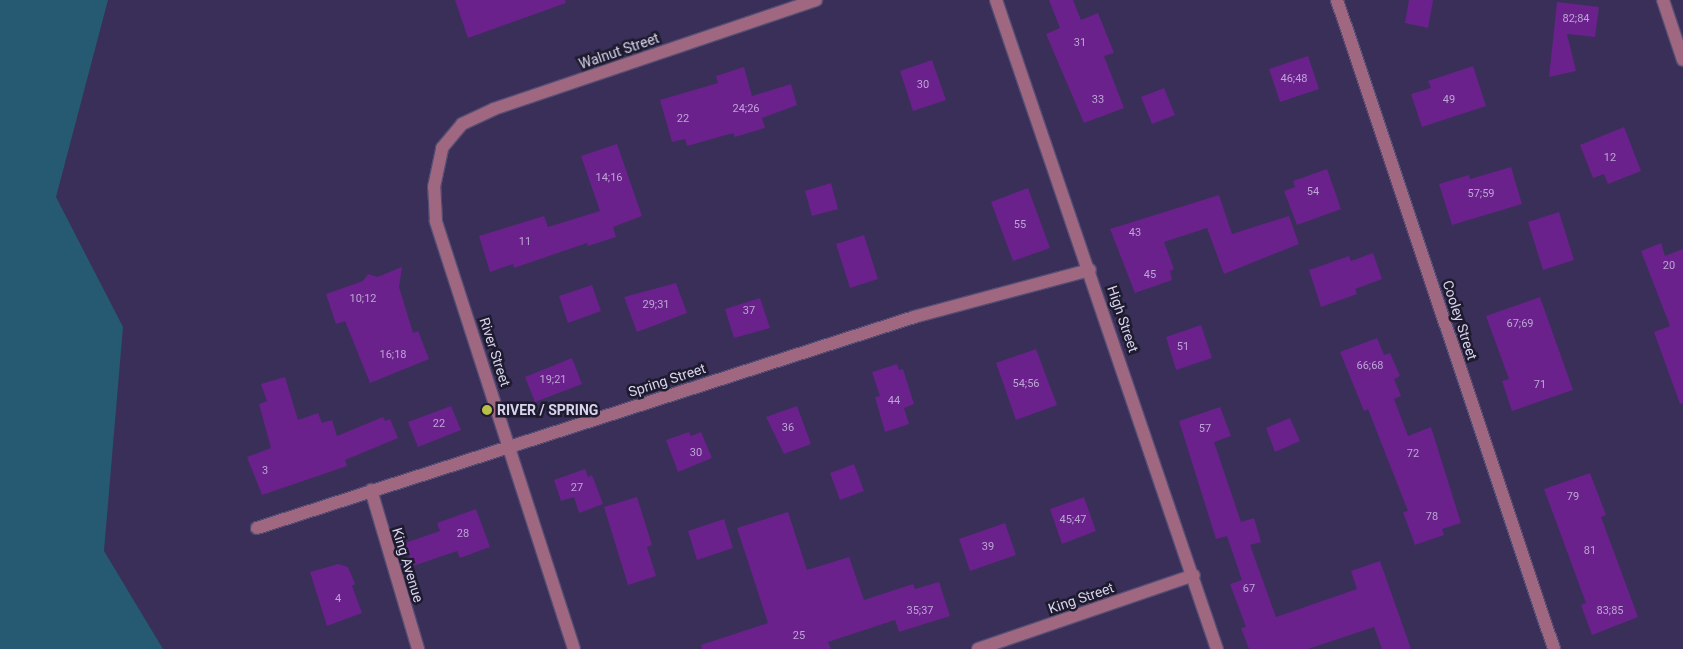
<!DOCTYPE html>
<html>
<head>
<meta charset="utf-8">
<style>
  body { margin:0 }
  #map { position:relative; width:1683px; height:649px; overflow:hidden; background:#392f59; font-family:Roboto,sans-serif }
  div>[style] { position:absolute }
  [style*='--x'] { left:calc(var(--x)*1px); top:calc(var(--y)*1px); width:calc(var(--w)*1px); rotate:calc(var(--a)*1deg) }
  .water>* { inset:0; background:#265972 }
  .building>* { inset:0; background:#6a218b }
  .roads { filter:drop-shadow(1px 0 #554d74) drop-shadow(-1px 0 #554d74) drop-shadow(0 1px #554d74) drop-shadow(0 -1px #554d74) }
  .minor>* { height:12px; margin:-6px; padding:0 6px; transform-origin:6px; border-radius:6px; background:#9f6880 }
  .dots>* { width:14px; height:14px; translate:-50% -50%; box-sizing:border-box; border:2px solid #1f1b2e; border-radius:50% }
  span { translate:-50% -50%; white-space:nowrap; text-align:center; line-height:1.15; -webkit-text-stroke:5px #1f1b2e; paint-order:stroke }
  .number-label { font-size:11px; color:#bca6d4 }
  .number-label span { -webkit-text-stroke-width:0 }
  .street-label { font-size:14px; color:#d7d3ed }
  .poi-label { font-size:14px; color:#d7d3ed; font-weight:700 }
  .left { translate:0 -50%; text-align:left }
</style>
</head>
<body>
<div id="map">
  <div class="water">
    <i style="clip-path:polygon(0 0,108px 0,56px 197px,123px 327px,104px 551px,163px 649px,0 649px)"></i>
  </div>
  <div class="building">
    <i style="clip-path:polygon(455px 0,565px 0,566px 3px,468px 38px)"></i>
    <i style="clip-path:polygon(1049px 0,1073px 0,1081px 20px,1098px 13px,1114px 53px,1104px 56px,1124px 108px,1084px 123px,1046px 34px,1060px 28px)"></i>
    <i style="clip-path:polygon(1409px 0,1433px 0,1428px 28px,1405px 23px)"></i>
    <i style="clip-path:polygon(1557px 2px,1599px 7px,1595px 37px,1567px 34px,1576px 71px,1549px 77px)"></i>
    <i style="clip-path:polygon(1308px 56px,1319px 89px,1280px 102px,1269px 69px)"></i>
    <i style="clip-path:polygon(932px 60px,946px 100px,913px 111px,900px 71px)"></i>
    <i style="clip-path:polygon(1473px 66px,1486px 106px,1422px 127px,1411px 94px,1431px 88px,1428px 81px)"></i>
    <i style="clip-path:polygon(744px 67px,752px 96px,791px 84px,797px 105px,762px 118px,765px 128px,735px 137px,733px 133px,687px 146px,685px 139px,672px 142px,660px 100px,718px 83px,716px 76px)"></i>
    <i style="clip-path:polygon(1164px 88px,1175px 115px,1152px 124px,1141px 97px)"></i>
    <i style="clip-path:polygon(1624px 127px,1641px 171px,1608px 184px,1604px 174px,1593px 178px,1580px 145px)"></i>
    <i style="clip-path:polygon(617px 144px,642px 216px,613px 227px,616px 237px,588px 246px,587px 243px,514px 268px,513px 264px,490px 272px,479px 236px,544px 216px,548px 227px,600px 211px,581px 156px)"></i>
    <i style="clip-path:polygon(1511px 167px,1522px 204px,1452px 225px,1439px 184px,1469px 175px,1470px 179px)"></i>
    <i style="clip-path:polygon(1327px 169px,1341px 209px,1297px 225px,1284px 191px,1295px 187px,1293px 181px)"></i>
    <i style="clip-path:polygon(831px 183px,838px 209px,812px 216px,805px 191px)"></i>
    <i style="clip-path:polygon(1028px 188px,1050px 248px,1013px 261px,991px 202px)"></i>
    <i style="clip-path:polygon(1219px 195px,1232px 234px,1289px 216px,1299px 244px,1224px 274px,1207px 228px,1164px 242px,1174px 269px,1170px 271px,1172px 280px,1135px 293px,1110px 229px)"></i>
    <i style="clip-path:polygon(1559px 212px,1574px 260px,1543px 270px,1528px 222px)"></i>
    <i style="clip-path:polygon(864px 235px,878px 279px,850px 288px,836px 244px)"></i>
    <i style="clip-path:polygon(1661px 243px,1665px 256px,1683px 249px,1683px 403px,1680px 404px,1654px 332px,1670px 326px,1641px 251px)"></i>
    <i style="clip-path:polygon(1373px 253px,1382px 279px,1355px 289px,1357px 294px,1321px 307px,1309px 270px,1349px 256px,1351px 261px)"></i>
    <i style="clip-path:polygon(402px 267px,399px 287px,413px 333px,418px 331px,429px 359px,370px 383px,345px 321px,336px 324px,326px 294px,363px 281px,368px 274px,377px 277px)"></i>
    <i style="clip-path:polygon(676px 283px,687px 313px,637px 332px,624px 297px)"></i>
    <i style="clip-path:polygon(592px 285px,601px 311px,568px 323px,559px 296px)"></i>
    <i style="clip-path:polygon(1540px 297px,1573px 390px,1512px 411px,1502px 381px,1509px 379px,1486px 316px)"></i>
    <i style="clip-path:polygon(760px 298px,770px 328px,734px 338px,725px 309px)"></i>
    <i style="clip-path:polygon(1201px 325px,1212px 358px,1176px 370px,1166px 337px)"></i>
    <i style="clip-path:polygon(1377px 338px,1384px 355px,1390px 353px,1400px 376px,1394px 379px,1401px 396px,1394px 399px,1408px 436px,1431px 427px,1461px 523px,1442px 529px,1444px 535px,1415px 545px,1403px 512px,1408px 511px,1368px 409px,1364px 411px,1340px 352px)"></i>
    <i style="clip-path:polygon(1036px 349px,1057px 405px,1016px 420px,996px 363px)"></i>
    <i style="clip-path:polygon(572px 358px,582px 384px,535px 402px,525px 377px)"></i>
    <i style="clip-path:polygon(897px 364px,899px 370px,903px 369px,914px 404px,904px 408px,909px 424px,885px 432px,875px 397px,880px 396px,872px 372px)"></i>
    <i style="clip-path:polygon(285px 377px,298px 420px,318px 413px,322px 423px,332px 420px,337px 436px,383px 417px,385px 421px,390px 419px,398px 438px,345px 460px,347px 466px,262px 495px,247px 457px,271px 448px,259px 404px,267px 401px,261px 384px)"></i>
    <i style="clip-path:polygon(451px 406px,461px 430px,418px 447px,408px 422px)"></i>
    <i style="clip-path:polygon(797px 406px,811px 444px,784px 454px,766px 417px)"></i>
    <i style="clip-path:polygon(1220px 407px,1231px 436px,1214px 442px,1241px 522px,1254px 518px,1261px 542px,1250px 545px,1276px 617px,1357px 589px,1351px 571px,1380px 561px,1411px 649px,1382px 649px,1374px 627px,1308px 649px,1249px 649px,1241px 628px,1246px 627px,1230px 584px,1242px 580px,1227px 536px,1216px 539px,1179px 421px)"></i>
    <i style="clip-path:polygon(1290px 418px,1300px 441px,1275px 452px,1266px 428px)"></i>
    <i style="clip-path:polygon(689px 432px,691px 436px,701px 432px,712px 458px,678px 472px,666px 440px)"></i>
    <i style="clip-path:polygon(854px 464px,864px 491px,840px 500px,830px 473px)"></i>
    <i style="clip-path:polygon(585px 469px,588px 477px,592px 475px,603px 504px,579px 513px,574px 497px,561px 501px,554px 480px)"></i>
    <i style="clip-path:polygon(1590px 473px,1606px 515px,1601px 517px,1638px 617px,1592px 635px,1581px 605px,1586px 603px,1544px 489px)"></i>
    <i style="clip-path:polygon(637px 497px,652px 545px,647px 547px,656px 576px,628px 585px,604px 507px)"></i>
    <i style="clip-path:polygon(1084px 497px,1096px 531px,1062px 544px,1050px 509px)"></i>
    <i style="clip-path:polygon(476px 509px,490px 547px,460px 558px,457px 551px,413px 566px,405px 543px,440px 531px,437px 523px)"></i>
    <i style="clip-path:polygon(788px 512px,807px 570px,849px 557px,864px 600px,913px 584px,915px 589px,939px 582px,950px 616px,899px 632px,895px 620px,828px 642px,831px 649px,702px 649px,701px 645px,768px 623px,737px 528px)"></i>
    <i style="clip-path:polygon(724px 519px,733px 548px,697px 560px,688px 531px)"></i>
    <i style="clip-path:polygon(1005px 523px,1016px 555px,970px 571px,959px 539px)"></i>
    <i style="clip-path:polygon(338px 564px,348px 567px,355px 584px,352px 586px,362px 613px,327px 626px,310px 572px)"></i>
  </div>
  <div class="roads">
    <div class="minor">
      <i style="--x:996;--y:0;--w:686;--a:71.2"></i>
      <i style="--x:1337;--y:0;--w:684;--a:71.51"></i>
      <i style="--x:1663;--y:0;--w:63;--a:71.6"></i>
      <i style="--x:371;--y:490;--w:166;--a:73.5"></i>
      <i style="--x:257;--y:528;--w:690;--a:-17.8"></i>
      <i style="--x:914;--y:317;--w:182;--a:-15"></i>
      <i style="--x:574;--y:649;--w:450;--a:-107.9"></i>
      <i style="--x:436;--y:221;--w:34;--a:-93"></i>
      <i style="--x:434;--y:187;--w:40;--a:-78"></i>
      <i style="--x:442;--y:148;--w:31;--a:-50"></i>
      <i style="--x:462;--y:124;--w:35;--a:-25"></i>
      <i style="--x:494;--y:109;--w:340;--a:-18.7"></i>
      <i style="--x:978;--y:649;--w:228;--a:-18.9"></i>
    </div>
  </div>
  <div class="dots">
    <i style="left:487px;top:410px;background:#b9c046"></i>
  </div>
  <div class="number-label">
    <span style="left:1576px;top:19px">82;84</span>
    <span style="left:1080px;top:43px">31</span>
    <span style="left:1294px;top:79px">46;48</span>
    <span style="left:923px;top:85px">30</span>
    <span style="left:1098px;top:100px">33</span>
    <span style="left:1449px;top:100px">49</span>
    <span style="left:746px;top:109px">24;26</span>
    <span style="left:683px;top:119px">22</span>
    <span style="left:1610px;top:158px">12</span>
    <span style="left:609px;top:178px">14;16</span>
    <span style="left:1313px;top:192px">54</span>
    <span style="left:1481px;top:194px">57;59</span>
    <span style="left:1020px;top:225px">55</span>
    <span style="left:1135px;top:233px">43</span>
    <span style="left:525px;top:242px">11</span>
    <span style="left:1669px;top:266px">20</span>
    <span style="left:1150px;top:275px">45</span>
    <span style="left:363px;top:299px">10;12</span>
    <span style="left:656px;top:305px">29;31</span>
    <span style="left:749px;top:311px">37</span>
    <span style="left:1520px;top:324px">67;69</span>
    <span style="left:1183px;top:347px">51</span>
    <span style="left:393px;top:355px">16;18</span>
    <span style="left:1370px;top:366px">66;68</span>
    <span style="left:553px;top:380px">19;21</span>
    <span style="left:1026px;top:384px">54;56</span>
    <span style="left:1540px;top:385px">71</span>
    <span style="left:894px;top:401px">44</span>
    <span style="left:439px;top:424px">22</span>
    <span style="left:788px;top:428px">36</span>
    <span style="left:1205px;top:429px">57</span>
    <span style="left:696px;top:453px">30</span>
    <span style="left:1413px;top:454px">72</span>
    <span style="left:265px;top:471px">3</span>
    <span style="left:577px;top:488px">27</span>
    <span style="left:1573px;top:497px">79</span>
    <span style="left:1432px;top:517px">78</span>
    <span style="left:1073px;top:520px">45;47</span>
    <span style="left:463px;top:534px">28</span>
    <span style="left:988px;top:547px">39</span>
    <span style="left:1590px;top:551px">81</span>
    <span style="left:1249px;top:589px">67</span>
    <span style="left:338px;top:599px">4</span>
    <span style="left:920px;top:611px">35;37</span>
    <span style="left:1610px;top:611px">83;85</span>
    <span style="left:799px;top:636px">25</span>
  </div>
  <div class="street-label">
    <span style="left:619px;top:51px;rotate:-19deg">Walnut Street</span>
    <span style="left:1123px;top:319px;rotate:71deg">High Street</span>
    <span style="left:1460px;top:320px;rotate:72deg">Cooley Street</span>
    <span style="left:495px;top:352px;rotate:72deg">River Street</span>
    <span style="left:667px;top:380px;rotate:-18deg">Spring Street</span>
    <span style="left:408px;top:565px;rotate:73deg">King Avenue</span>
    <span style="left:1081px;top:598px;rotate:-19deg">King Street</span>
  </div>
  <div class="poi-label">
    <span class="left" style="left:497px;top:410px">RIVER / SPRING</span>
  </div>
</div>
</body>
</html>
